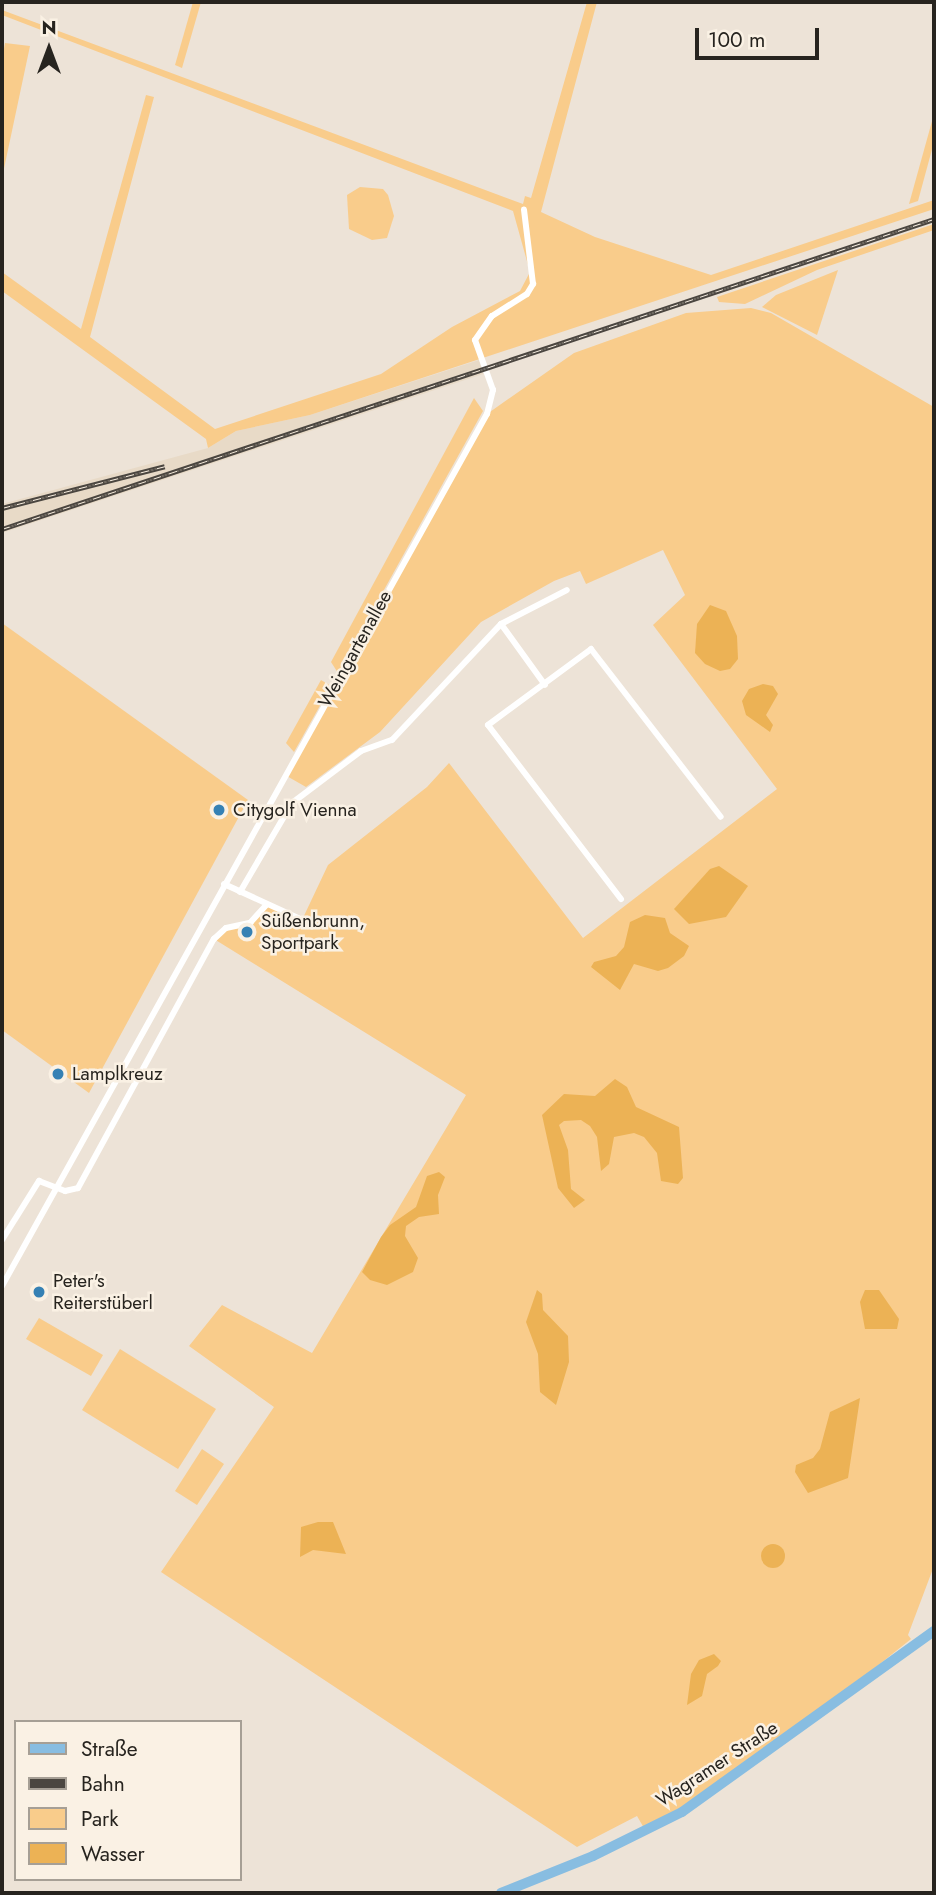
<!DOCTYPE html>
<html>
<head>
<meta charset="utf-8">
<style>
  body { margin:0 }
  #map { position:relative; width:936px; height:1895px; overflow:hidden; background:#ede3d7; font-family:Jost,sans-serif }
  div>[style] { position:absolute }
  [style*='--x'] { left:calc(var(--x)*1px); top:calc(var(--y)*1px); width:calc(var(--w)*1px); rotate:calc(var(--a)*1deg) }
  .built>* { inset:0; background:#e8dac7 }
  .green>* { inset:0; background:#f9cc8b }
  .water>* { inset:0; background:#ecb255 }
  .round { border-radius:50% }
  .minor>* { height:6px; margin:-3px; padding:0 3px; transform-origin:3px; border-radius:3px; background:#fff }
  .primary>* { height:10px; margin:-5px; padding:0 5px; transform-origin:5px; border-radius:5px; background:#88bde1 }
  .rail>* { height:5px; margin-top:-2.5px; transform-origin:0; background:repeating-linear-gradient(90deg,#faf1e4 0 8px,#4b4640 0 16px); box-sizing:border-box; border-block:2px solid #4b4640 }
  .dots>* { width:19px; height:19px; translate:-50% -50%; box-sizing:border-box; border:4px solid #faf1e4; border-radius:50% }
  span { translate:-50% -50%; white-space:nowrap; text-align:center; line-height:1.15; -webkit-text-stroke:5px #faf1e4; paint-order:stroke }
  .street-label { font-size:19px; color:#27241f }
  .poi-label { font-size:19px; color:#27241f }
  .left { translate:0 -50%; text-align:left }
  .frame { position:absolute; inset:0; border:4px solid #27241f; pointer-events:none }
  .legend { position:absolute; left:14px; top:1720px; width:228px; height:161px; box-sizing:border-box; background:#faf1e4; border:2px solid #a69f95; margin:0; padding:9px 12px; list-style:none; font-size:21px; color:#27241f }
  .legend li { display:flex; align-items:center; gap:14px; height:35px }
  .legend b { width:35px; border:2px solid #a69f95 }
  .north { position:absolute; left:14px; top:14px; width:70px; height:70px; -webkit-text-stroke:5px #faf1e4; paint-order:stroke; rotate:0deg; font-size:19px; font-weight:700; line-height:28px; text-align:center; color:#27241f }
  .north::after { content:''; display:block; margin:auto; width:24px; height:32px; background:#27241f; clip-path:polygon(50% 0,100% 100%,50% 72%,0 100%) }
  .scale { position:absolute; left:695px; top:28px; width:124px; height:32px; box-sizing:border-box; border:4px solid #27241f; border-top:0; padding-left:9px; font-size:21px; line-height:24px; white-space:nowrap; color:#27241f; -webkit-text-stroke:5px #faf1e4; paint-order:stroke }
</style>
</head>
<body>
<div id="map">
  <div class="built">
    <i style="clip-path:polygon(479px 360px,483px 374px,2px 533px,2px 504px,208px 448px,236px 431px,310px 415px)"></i>
  </div>
  <div class="green">
    <i style="clip-path:polygon(193px 2px,201px 2px,182px 68px,175px 65px)"></i>
    <i style="clip-path:polygon(587px 2px,597px 2px,541px 212px,595px 237px,711px 275px,934px 200px,934px 209px,310px 415px,236px 431px,208px 448px,206px 439px,2px 291px,2px 272px,81px 329px,146px 95px,154px 97px,90px 337px,215px 429px,381px 374px,452px 327px,520px 291px,530px 272px,513px 211px,2px 15px,2px 10px,523px 204px,525px 196px,531px 198px)"></i>
    <i style="clip-path:polygon(5px 43px,30px 46px,2px 178px,2px 60px)"></i>
    <i style="clip-path:polygon(934px 114px,934px 142px,918px 201px,909px 204px)"></i>
    <i style="clip-path:polygon(360px 187px,383px 189px,388px 195px,394px 216px,387px 238px,372px 240px,349px 229px,347px 195px)"></i>
    <i style="clip-path:polygon(934px 224px,934px 230px,817px 270px,745px 304px,719px 302px,717px 297px)"></i>
    <i style="clip-path:polygon(838px 270px,817px 335px,762px 307px,776px 295px)"></i>
    <i style="clip-path:polygon(751px 308px,771px 313px,934px 407px,934px 1566px,908px 1635px,911px 1639px,866px 1675px,681px 1808px,644px 1828px,637px 1816px,577px 1847px,161px 1572px,274px 1407px,189px 1346px,222px 1305px,312px 1353px,466px 1095px,214px 939px,220px 932px,245px 925px,266px 905px,302px 920px,328px 865px,427px 787px,449px 763px,583px 938px,777px 789px,653px 625px,685px 595px,663px 550px,586px 584px,580px 571px,554px 581px,481px 622px,380px 732px,306px 787px,285px 775px,487px 414px,574px 353px,686px 313px)"></i>
    <i style="clip-path:polygon(474px 398px,483px 411px,338px 673px,331px 662px)"></i>
    <i style="clip-path:polygon(2px 623px,248px 800px,89px 1093px,2px 1030px)"></i>
    <i style="clip-path:polygon(321px 680px,331px 686px,294px 752px,286px 743px)"></i>
    <i style="clip-path:polygon(39px 1318px,103px 1355px,91px 1376px,26px 1339px)"></i>
    <i style="clip-path:polygon(120px 1349px,216px 1409px,178px 1469px,82px 1410px)"></i>
    <i style="clip-path:polygon(202px 1449px,224px 1464px,197px 1505px,175px 1491px)"></i>
  </div>
  <div class="water">
    <i style="clip-path:polygon(710px 605px,726px 611px,737px 636px,738px 659px,730px 669px,720px 671px,705px 664px,695px 653px,697px 624px)"></i>
    <i style="clip-path:polygon(763px 684px,773px 686px,778px 694px,766px 715px,773px 725px,770px 732px,746px 715px,742px 701px,749px 689px)"></i>
    <i style="clip-path:polygon(719px 866px,748px 886px,726px 917px,689px 924px,674px 909px,710px 869px)"></i>
    <i style="clip-path:polygon(645px 915px,665px 918px,670px 933px,689px 946px,684px 956px,668px 968px,658px 971px,634px 964px,620px 990px,591px 967px,594px 962px,616px 956px,624px 947px,630px 922px)"></i>
    <i style="clip-path:polygon(615px 1079px,627px 1087px,636px 1107px,679px 1127px,683px 1178px,678px 1184px,661px 1181px,657px 1153px,644px 1137px,634px 1133px,614px 1137px,609px 1164px,601px 1171px,597px 1137px,590px 1126px,581px 1120px,564px 1121px,559px 1125px,568px 1150px,571px 1189px,585px 1200px,574px 1208px,558px 1188px,542px 1115px,564px 1094px,595px 1096px)"></i>
    <i style="clip-path:polygon(439px 1172px,445px 1177px,438px 1195px,439px 1214px,419px 1217px,406px 1226px,405px 1236px,418px 1258px,413px 1272px,387px 1285px,370px 1280px,362px 1272px,381px 1237px,390px 1225px,416px 1207px,427px 1176px)"></i>
    <i style="clip-path:polygon(537px 1290px,542px 1294px,543px 1310px,568px 1336px,569px 1362px,556px 1405px,540px 1392px,538px 1354px,526px 1322px)"></i>
    <i style="clip-path:polygon(865px 1290px,879px 1290px,899px 1319px,897px 1329px,865px 1329px,860px 1302px)"></i>
    <i style="clip-path:polygon(860px 1398px,848px 1478px,808px 1493px,795px 1472px,796px 1465px,813px 1458px,820px 1449px,830px 1412px)"></i>
    <i style="clip-path:polygon(318px 1522px,333px 1522px,346px 1554px,313px 1550px,300px 1557px,301px 1527px)"></i>
    <i class="round" style="left:761px;top:1544px;width:24px;height:24px"></i>
    <i style="clip-path:polygon(714px 1654px,721px 1661px,718px 1666px,707px 1674px,702px 1696px,687px 1705px,691px 1674px,699px 1660px)"></i>
  </div>
  <div class="minor">
    <i style="--x:501;--y:624;--w:75;--a:54.2"></i>
    <i style="--x:224;--y:884;--w:91;--a:24.6"></i>
    <i style="--x:240;--y:892;--w:103;--a:-59.7"></i>
    <i style="--x:292;--y:803;--w:86;--a:-37"></i>
    <i style="--x:361;--y:751;--w:33;--a:-20"></i>
    <i style="--x:392;--y:740;--w:159;--a:-46.8"></i>
    <i style="--x:501;--y:624;--w:74;--a:-27.3"></i>
    <i style="--x:621;--y:899;--w:219;--a:-127.4"></i>
    <i style="--x:488;--y:725;--w:128;--a:-36.4"></i>
    <i style="--x:591;--y:649;--w:212;--a:52.3"></i>
    <i style="--x:2;--y:1240;--w:70;--a:-57.9"></i>
    <i style="--x:39;--y:1181;--w:28;--a:21"></i>
    <i style="--x:65;--y:1191;--w:13;--a:-13"></i>
    <i style="--x:78;--y:1188;--w:284;--a:-61.4"></i>
    <i style="--x:214;--y:939;--w:16;--a:-43"></i>
    <i style="--x:226;--y:928;--w:25;--a:-12"></i>
    <i style="--x:250;--y:923;--w:24;--a:-48"></i>
    <i style="--x:2;--y:1286;--w:998;--a:-60.92"></i>
    <i style="--x:487;--y:414;--w:25;--a:-76"></i>
    <i style="--x:493;--y:390;--w:53;--a:-109.8"></i>
    <i style="--x:475;--y:340;--w:29;--a:-55"></i>
    <i style="--x:492;--y:316;--w:41;--a:-32.2"></i>
    <i style="--x:527;--y:294;--w:12;--a:-59"></i>
    <i style="--x:533;--y:284;--w:75;--a:-96.9"></i>
  </div>
  <div class="primary">
    <i style="--x:501;--y:1893;--w:99;--a:-21.9"></i>
    <i style="--x:593;--y:1856;--w:99;--a:-26.3"></i>
    <i style="--x:682;--y:1812;--w:310;--a:-35.7"></i>
  </div>
  <div class="rail">
    <i style="--x:2;--y:508;--w:168;--a:-14.4"></i>
    <i style="--x:2;--y:529;--w:982;--a:-18.4"></i>
  </div>
  <div class="dots">
    <i style="left:219px;top:810px;background:#3681b4"></i>
    <i style="left:247px;top:932px;background:#3681b4"></i>
    <i style="left:58px;top:1074px;background:#3681b4"></i>
    <i style="left:39px;top:1292px;background:#3681b4"></i>
  </div>
  <div class="street-label">
    <span style="left:355px;top:649px;rotate:-61deg">Weingartenallee</span>
    <span style="left:717px;top:1764px;rotate:-33deg">Wagramer Straße</span>
  </div>
  <div class="poi-label">
    <span class="left" style="left:233px;top:810px">Citygolf Vienna</span>
    <span class="left" style="left:261px;top:932px">Süßenbrunn,<br>Sportpark</span>
    <span class="left" style="left:72px;top:1074px">Lamplkreuz</span>
    <span class="left" style="left:53px;top:1292px">Peter's<br>Reiterstüberl</span>
  </div>
  <div class="frame"></div>
  <ul class="legend">
  <li><b style="height:9px;background:#88bde1"></b>Straße</li>
  <li><b style="height:9px;background:#4b4640"></b>Bahn</li>
  <li><b style="height:19px;background:#f9cc8b"></b>Park</li>
  <li><b style="height:19px;background:#ecb255"></b>Wasser</li>
  </ul>
  <div class="north">N</div>
  <div class="scale">100 m</div>
</div>
</body>
</html>
